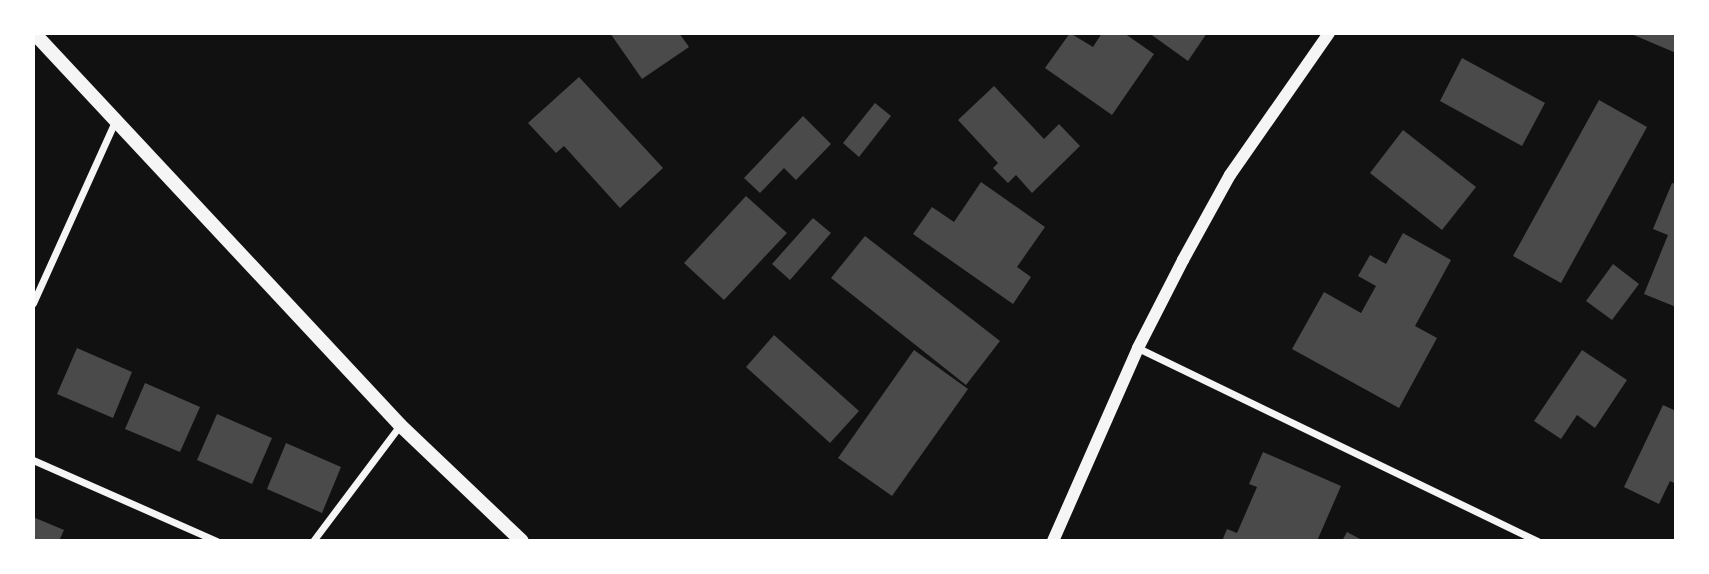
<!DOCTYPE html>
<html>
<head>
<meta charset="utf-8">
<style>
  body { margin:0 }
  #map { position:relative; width:1709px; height:574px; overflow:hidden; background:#111; font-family:Jost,sans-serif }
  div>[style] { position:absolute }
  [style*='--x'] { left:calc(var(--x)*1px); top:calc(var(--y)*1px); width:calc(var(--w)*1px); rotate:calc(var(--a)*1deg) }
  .building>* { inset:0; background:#4a4a4a }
  .minor>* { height:7px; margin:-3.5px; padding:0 3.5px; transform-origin:3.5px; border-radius:3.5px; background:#f5f5f5 }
  .tertiary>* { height:12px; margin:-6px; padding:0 6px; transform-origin:6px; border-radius:6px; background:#f5f5f5 }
  .secondary>* { height:14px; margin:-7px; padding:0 7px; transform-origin:7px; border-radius:7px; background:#f5f5f5 }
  span { translate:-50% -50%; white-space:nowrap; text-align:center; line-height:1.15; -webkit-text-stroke:7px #fff; paint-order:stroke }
  .frame { position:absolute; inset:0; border:35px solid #fff; pointer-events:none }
</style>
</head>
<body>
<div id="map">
  <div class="building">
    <i style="clip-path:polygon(610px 33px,679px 33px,689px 47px,642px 79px)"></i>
    <i style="clip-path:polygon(1070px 33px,1093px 47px,1102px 33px,1124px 33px,1154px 54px,1112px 115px,1045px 68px)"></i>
    <i style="clip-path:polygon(1149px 33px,1207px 33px,1188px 61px)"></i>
    <i style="clip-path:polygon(1629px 33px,1676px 33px,1676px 53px)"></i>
    <i style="clip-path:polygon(1462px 58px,1545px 103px,1522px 146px,1440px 101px)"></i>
    <i style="clip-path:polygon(579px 77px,663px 168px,620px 208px,564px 146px,556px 153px,528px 123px)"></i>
    <i style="clip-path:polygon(994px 86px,1044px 139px,1059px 124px,1080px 146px,1032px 193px,1016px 175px,1008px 183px,993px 168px,998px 163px,958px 120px)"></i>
    <i style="clip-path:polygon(1599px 100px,1647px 127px,1561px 283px,1513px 256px)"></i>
    <i style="clip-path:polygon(875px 103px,891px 116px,859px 157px,843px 143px)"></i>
    <i style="clip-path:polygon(803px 116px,831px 144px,796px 180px,784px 168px,760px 193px,744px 178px)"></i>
    <i style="clip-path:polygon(1403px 130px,1476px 187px,1442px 230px,1370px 173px)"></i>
    <i style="clip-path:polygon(981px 182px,1045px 227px,1017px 267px,1031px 277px,1013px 304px,913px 234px,932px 207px,954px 222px)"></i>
    <i style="clip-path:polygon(1672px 183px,1676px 184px,1676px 307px,1644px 294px,1668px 235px,1653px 229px)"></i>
    <i style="clip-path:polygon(746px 196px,787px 233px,724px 300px,684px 263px)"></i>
    <i style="clip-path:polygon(813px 218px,831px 233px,790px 280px,772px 264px)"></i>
    <i style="clip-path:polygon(1403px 233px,1451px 260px,1415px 326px,1437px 338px,1399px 408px,1292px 349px,1324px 292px,1361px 313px,1376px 286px,1358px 276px,1370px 255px,1386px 264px)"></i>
    <i style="clip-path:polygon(865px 236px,1000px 341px,966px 385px,831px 278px)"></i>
    <i style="clip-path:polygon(1613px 264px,1639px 284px,1612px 320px,1586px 301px)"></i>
    <i style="clip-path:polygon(774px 335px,859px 411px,830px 443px,746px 367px)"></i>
    <i style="clip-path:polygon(77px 348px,132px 372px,113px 418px,57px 394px)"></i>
    <i style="clip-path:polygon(914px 350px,968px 389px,892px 496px,838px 458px)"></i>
    <i style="clip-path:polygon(1582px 350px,1627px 380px,1595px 428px,1577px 415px,1561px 439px,1534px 421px)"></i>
    <i style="clip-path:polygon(145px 383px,200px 407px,180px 452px,125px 429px)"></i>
    <i style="clip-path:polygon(1663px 405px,1676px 411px,1676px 484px,1670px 481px,1659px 504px,1624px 487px)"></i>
    <i style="clip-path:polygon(217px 414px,272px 438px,252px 484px,197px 460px)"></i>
    <i style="clip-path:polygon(286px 443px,341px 467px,322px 513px,267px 489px)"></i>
    <i style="clip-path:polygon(1263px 452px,1341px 486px,1317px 541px,1222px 541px,1227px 529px,1237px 533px,1257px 487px,1249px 484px)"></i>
    <i style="clip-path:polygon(33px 517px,64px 530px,59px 541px,33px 541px)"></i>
    <i style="clip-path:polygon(1347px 532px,1364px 541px,1342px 541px)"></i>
  </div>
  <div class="minor">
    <i style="--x:33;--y:303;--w:202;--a:-65.7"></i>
    <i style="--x:1138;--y:348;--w:444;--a:25.8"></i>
    <i style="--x:33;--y:460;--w:201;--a:23.8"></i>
    <i style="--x:313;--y:541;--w:145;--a:-53.1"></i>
  </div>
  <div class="tertiary">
    <i style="--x:1053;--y:541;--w:211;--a:-66.2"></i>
    <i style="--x:1138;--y:348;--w:99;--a:-62.9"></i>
    <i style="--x:1183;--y:260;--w:97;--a:-61.1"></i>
    <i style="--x:1230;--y:175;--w:173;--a:-55.1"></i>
  </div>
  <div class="secondary">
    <i style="--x:34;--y:33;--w:536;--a:46.96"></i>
    <i style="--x:400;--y:425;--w:168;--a:43.6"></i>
  </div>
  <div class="frame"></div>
</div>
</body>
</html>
